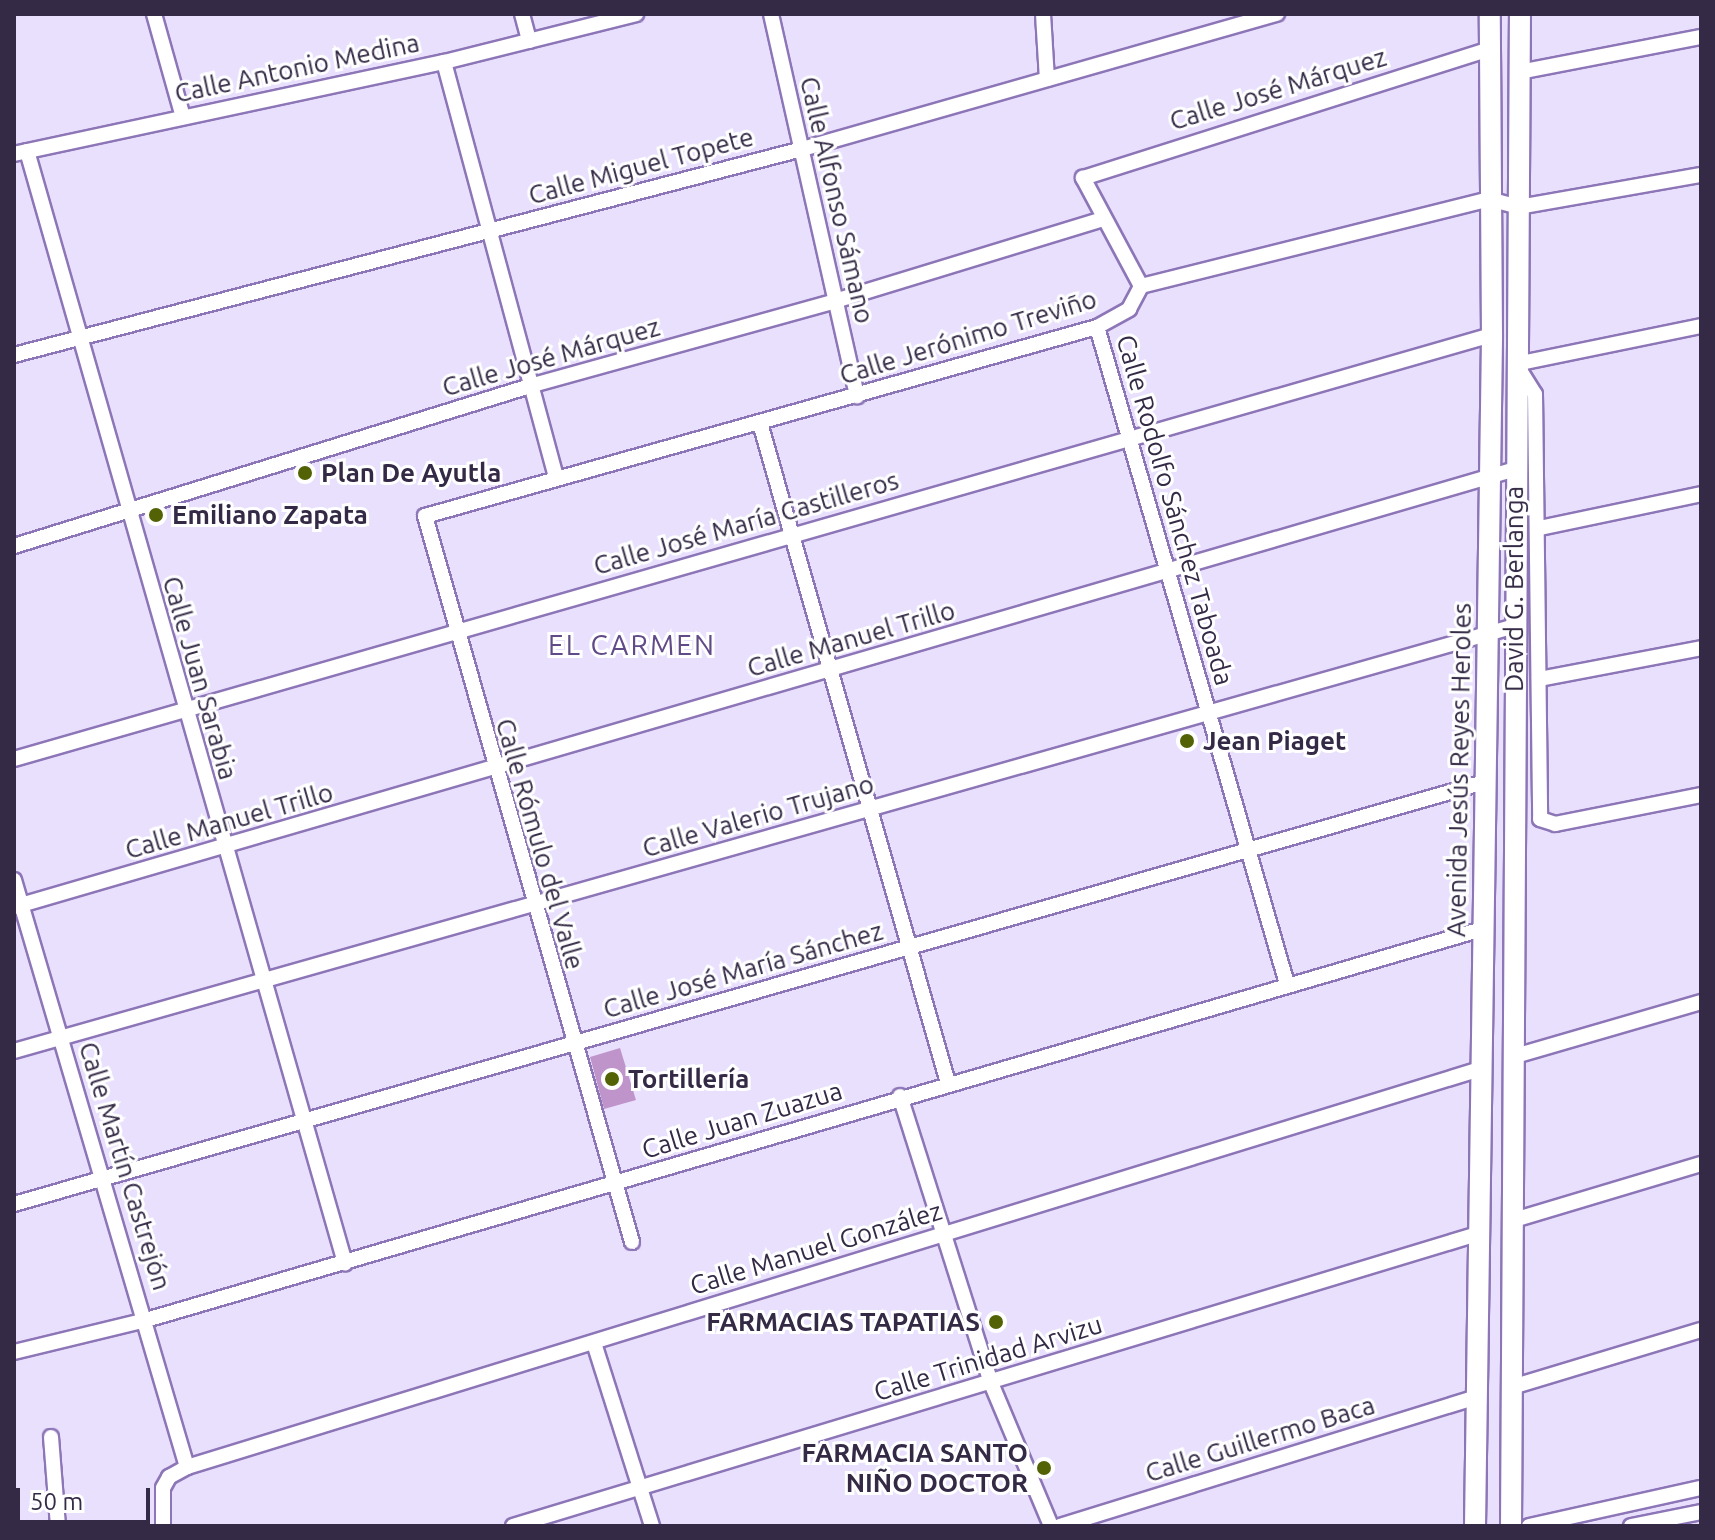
<!DOCTYPE html>
<html>
<head>
<meta charset="utf-8">
<style>
  body { margin:0 }
  #map { position:relative; width:1715px; height:1540px; overflow:hidden; background:#e9e0fd; font-family:Ubuntu,sans-serif }
  div>[style] { position:absolute }
  [style*='--x'] { left:calc(var(--x)*1px); top:calc(var(--y)*1px); width:calc(var(--w)*1px); rotate:calc(var(--a)*1deg) }
  .building>* { inset:0; background:#bf94ca }
  .roads { filter:drop-shadow(2px 0 #8d76b7) drop-shadow(-2px 0 #8d76b7) drop-shadow(0 2px #8d76b7) drop-shadow(0 -2px #8d76b7) }
  .street>* { height:14px; margin:-7px; padding:0 7px; transform-origin:7px; border-radius:7px; background:#fff }
  .secondary>* { height:20px; margin:-10px; padding:0 10px; transform-origin:10px; border-radius:10px; background:#fff }
  .dots>* { width:22px; height:22px; translate:-50% -50%; box-sizing:border-box; border:4px solid #fff; border-radius:50% }
  span { translate:-50% -50%; white-space:nowrap; text-align:center; line-height:1.15; -webkit-text-stroke:6px #fff; paint-order:stroke }
  .street-label { font-size:26px; color:#342a46 }
  .poi-label { font-size:26px; color:#342a46; font-weight:700 }
  .left { translate:0 -50%; text-align:left }
  .right { translate:-100% -50%; text-align:right }
  .neighbourhood-label { font-size:28px; color:#604a87; letter-spacing:2px }
  .frame { position:absolute; inset:0; border:16px solid #342a46; pointer-events:none }
  .scale { position:absolute; left:16px; top:1488px; width:134px; height:36px; box-sizing:border-box; border:4px solid #342a46; border-top:0; padding-left:10px; font-size:24px; line-height:28px; white-space:nowrap; color:#342a46; -webkit-text-stroke:6px #fff; paint-order:stroke }
</style>
</head>
<body>
<div id="map">
  <div class="building">
    <i style="clip-path:polygon(620px 1048px,636px 1100px,604px 1109px,590px 1057px)"></i>
  </div>
  <div class="roads">
    <div class="street">
      <i style="--x:154;--y:14;--w:107;--a:74.3"></i>
      <i style="--x:522;--y:14;--w:28;--a:75"></i>
      <i style="--x:771;--y:14;--w:392;--a:77.3"></i>
      <i style="--x:1043;--y:14;--w:65;--a:86.5"></i>
      <i style="--x:444;--y:62;--w:430;--a:74.9"></i>
      <i style="--x:1519;--y:72;--w:185;--a:-10.9"></i>
      <i style="--x:27;--y:151;--w:1157;--a:74.04"></i>
      <i style="--x:14;--y:154;--w:440;--a:-12.1"></i>
      <i style="--x:444;--y:62;--w:198;--a:-14"></i>
      <i style="--x:1141;--y:286;--w:123;--a:-118.2"></i>
      <i style="--x:1083;--y:178;--w:426;--a:-17.6"></i>
      <i style="--x:1701;--y:326;--w:189;--a:168.4"></i>
      <i style="--x:1516;--y:364;--w:36;--a:58"></i>
      <i style="--x:1535;--y:394;--w:425;--a:89.3"></i>
      <i style="--x:1540;--y:819;--w:16;--a:18"></i>
      <i style="--x:1555;--y:824;--w:149;--a:-11.2"></i>
      <i style="--x:1097;--y:327;--w:684;--a:73.87"></i>
      <i style="--x:14;--y:355;--w:814;--a:-14.65"></i>
      <i style="--x:802;--y:149;--w:494;--a:-15.9"></i>
      <i style="--x:760;--y:423;--w:686;--a:74.1"></i>
      <i style="--x:1540;--y:528;--w:165;--a:-11.9"></i>
      <i style="--x:14;--y:546;--w:543;--a:-17.23"></i>
      <i style="--x:533;--y:385;--w:313;--a:-15.5"></i>
      <i style="--x:835;--y:301;--w:281;--a:-17"></i>
      <i style="--x:1539;--y:679;--w:165;--a:-10.8"></i>
      <i style="--x:14;--y:759;--w:1538;--a:-16.01"></i>
      <i style="--x:14;--y:880;--w:612;--a:73.58"></i>
      <i style="--x:14;--y:907;--w:1565;--a:-16.26"></i>
      <i style="--x:14;--y:1051;--w:1560;--a:-15.81"></i>
      <i style="--x:1515;--y:1056;--w:194;--a:-16.2"></i>
      <i style="--x:900;--y:1096;--w:301;--a:72.4"></i>
      <i style="--x:991;--y:1383;--w:155;--a:67.2"></i>
      <i style="--x:14;--y:1204;--w:1530;--a:-16.01"></i>
      <i style="--x:1514;--y:1220;--w:195;--a:-16.7"></i>
      <i style="--x:632;--y:1242;--w:755;--a:-105.91"></i>
      <i style="--x:425;--y:516;--w:698;--a:-15.71"></i>
      <i style="--x:1097;--y:327;--w:37;--a:-29"></i>
      <i style="--x:1129;--y:309;--w:26;--a:-62"></i>
      <i style="--x:1141;--y:286;--w:359;--a:-14"></i>
      <i style="--x:1489;--y:199;--w:31;--a:15"></i>
      <i style="--x:1519;--y:207;--w:185;--a:-10"></i>
      <i style="--x:594;--y:1343;--w:192;--a:72.4"></i>
      <i style="--x:14;--y:1352;--w:136;--a:-13.6"></i>
      <i style="--x:146;--y:1320;--w:1392;--a:-16.31"></i>
      <i style="--x:1512;--y:1387;--w:197;--a:-16.8"></i>
      <i style="--x:51;--y:1437;--w:89;--a:85.5"></i>
      <i style="--x:163;--y:1526;--w:38;--a:-90"></i>
      <i style="--x:163;--y:1488;--w:13;--a:-61"></i>
      <i style="--x:169;--y:1477;--w:21;--a:-29"></i>
      <i style="--x:187;--y:1467;--w:1353;--a:-17.11"></i>
      <i style="--x:513;--y:1526;--w:1007;--a:-16.85"></i>
      <i style="--x:1060;--y:1526;--w:433;--a:-17.2"></i>
      <i style="--x:1529;--y:1526;--w:176;--a:-12.5"></i>
      <i style="--x:1631;--y:1526;--w:71;--a:-11.3"></i>
    </div>
    <div class="secondary">
      <i style="--x:1475;--y:1526;--w:1191;--a:-89.18"></i>
      <i style="--x:1492;--y:335;--w:321;--a:-90.4"></i>
      <i style="--x:1511;--y:1526;--w:1512;--a:-89.66"></i>
    </div>
  </div>
  <div class="dots">
    <i style="left:305px;top:473px;background:#536205"></i>
    <i style="left:156px;top:515px;background:#536205"></i>
    <i style="left:1187px;top:741px;background:#536205"></i>
    <i style="left:612px;top:1079px;background:#536205"></i>
    <i style="left:996px;top:1322px;background:#536205"></i>
    <i style="left:1044px;top:1468px;background:#536205"></i>
  </div>
  <div class="street-label">
    <span style="left:297px;top:68px;rotate:-12deg">Calle Antonio Medina</span>
    <span style="left:1278px;top:89px;rotate:-17deg">Calle José Márquez</span>
    <span style="left:641px;top:166px;rotate:-15deg">Calle Miguel Topete</span>
    <span style="left:837px;top:200px;rotate:77deg">Calle Alfonso Sámano</span>
    <span style="left:968px;top:337px;rotate:-17deg">Calle Jerónimo Treviño</span>
    <span style="left:551px;top:357px;rotate:-16deg">Calle José Márquez</span>
    <span style="left:1175px;top:510px;rotate:74deg">Calle Rodolfo Sánchez Taboada</span>
    <span style="left:746px;top:523px;rotate:-16deg">Calle José María Castilleros</span>
    <span style="left:1514px;top:589px;rotate:-90deg">David G. Berlanga</span>
    <span style="left:851px;top:639px;rotate:-16deg">Calle Manuel Trillo</span>
    <span style="left:200px;top:678px;rotate:74deg">Calle Juan Sarabia</span>
    <span style="left:1459px;top:770px;rotate:-89deg">Avenida Jesús Reyes Heroles</span>
    <span style="left:758px;top:816px;rotate:-16deg">Calle Valerio Trujano</span>
    <span style="left:229px;top:821px;rotate:-16deg">Calle Manuel Trillo</span>
    <span style="left:540px;top:844px;rotate:74deg">Calle Rómulo del Valle</span>
    <span style="left:743px;top:970px;rotate:-16deg">Calle José María Sánchez</span>
    <span style="left:742px;top:1120px;rotate:-17deg">Calle Juan Zuazua</span>
    <span style="left:125px;top:1166px;rotate:73deg">Calle Martín Castrejón</span>
    <span style="left:816px;top:1248px;rotate:-17deg">Calle Manuel González</span>
    <span style="left:988px;top:1358px;rotate:-17deg">Calle Trinidad Arvizu</span>
    <span style="left:1260px;top:1439px;rotate:-17deg">Calle Guillermo Baca</span>
  </div>
  <div class="poi-label">
    <span class="left" style="left:321px;top:473px">Plan De Ayutla</span>
    <span class="left" style="left:172px;top:515px">Emiliano Zapata</span>
    <span class="left" style="left:1203px;top:741px">Jean Piaget</span>
    <span class="left" style="left:628px;top:1079px">Tortillería</span>
    <span class="right" style="left:980px;top:1322px">FARMACIAS TAPATIAS</span>
    <span class="right" style="left:1028px;top:1468px">FARMACIA SANTO<br>NIÑO DOCTOR</span>
  </div>
  <div class="neighbourhood-label">
    <span style="left:632px;top:645px">EL CARMEN</span>
  </div>
  <div class="frame"></div>
  <div class="scale">50 m</div>
</div>
</body>
</html>
